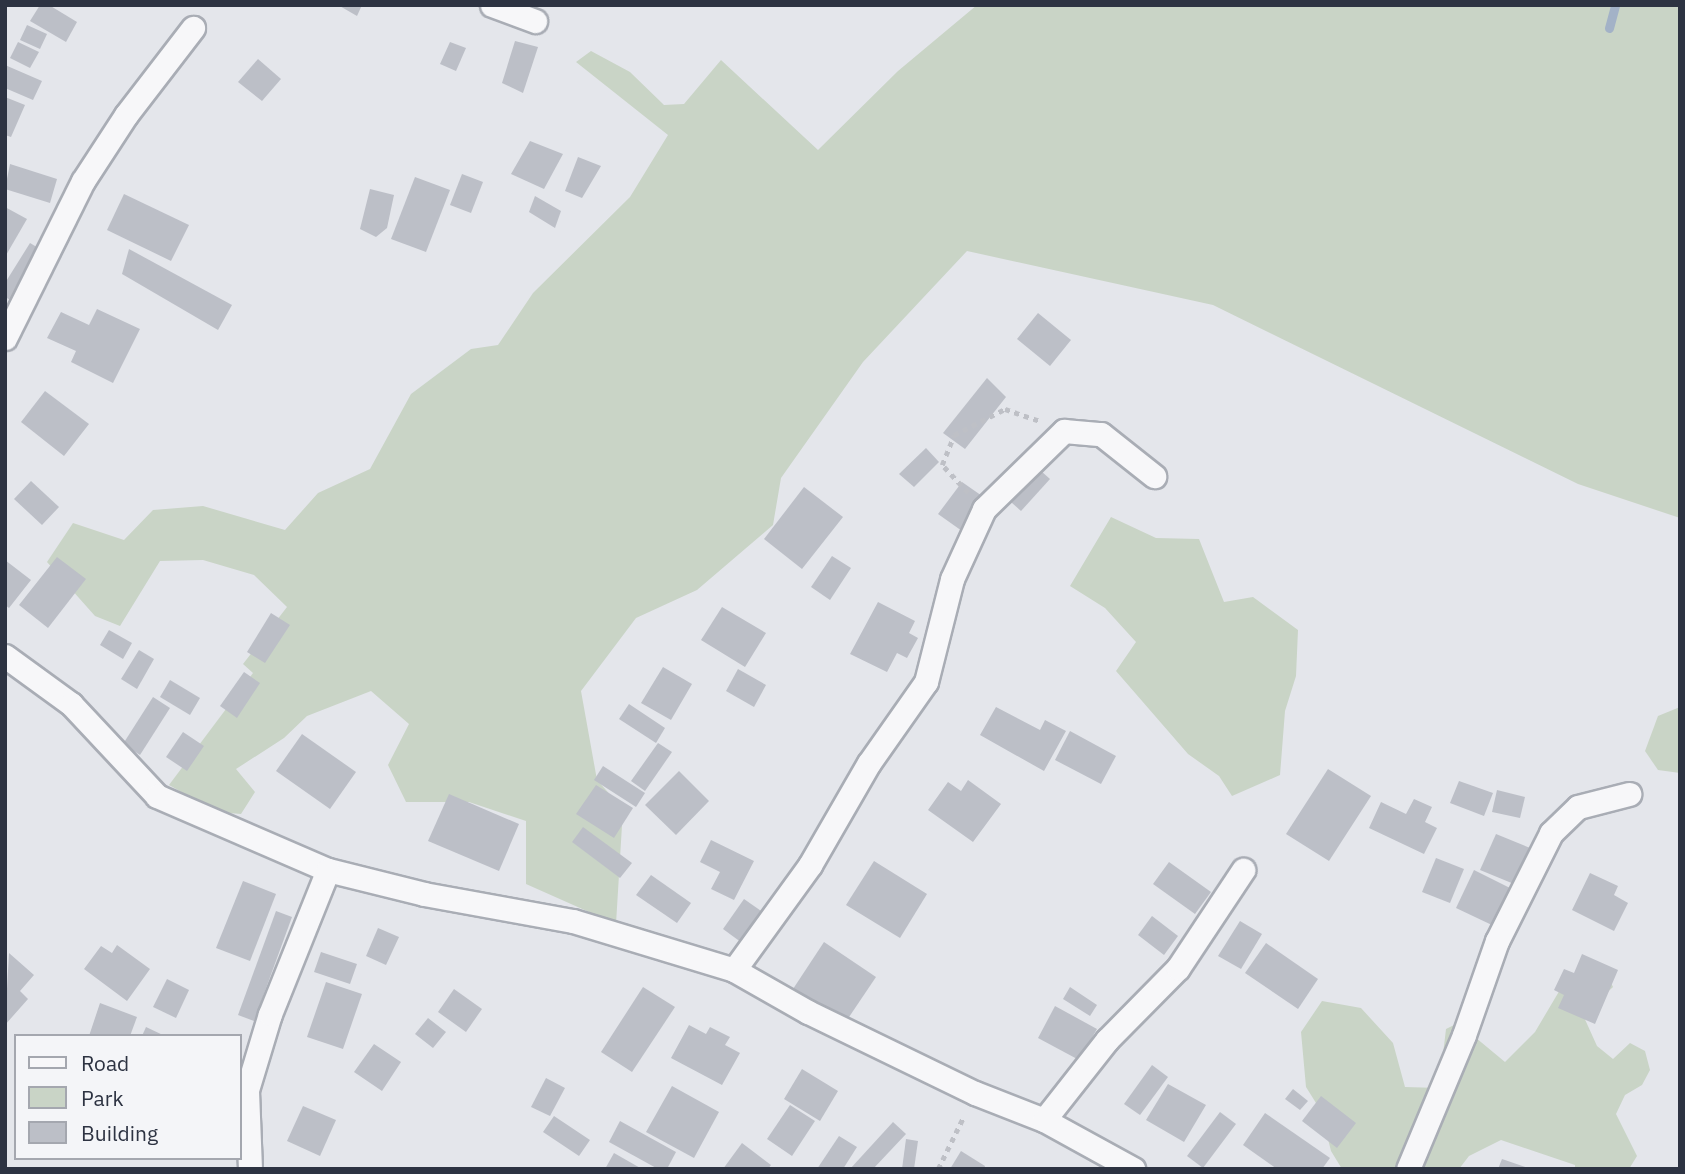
<!DOCTYPE html>
<html>
<head>
<meta charset="utf-8">
<style>
  body { margin:0 }
  #map { position:relative; width:1685px; height:1174px; overflow:hidden; background:#e4e6eb; font-family:"IBM Plex Sans",sans-serif }
  div>[style] { position:absolute }
  [style*='--x'] { left:calc(var(--x)*1px); top:calc(var(--y)*1px); width:calc(var(--w)*1px); rotate:calc(var(--a)*1deg) }
  .green>* { inset:0; background:#c9d4c6 }
  .stream>* { height:9px; margin:-4.5px; padding:0 4.5px; transform-origin:4.5px; border-radius:4.5px; background:#a3b2c7 }
  .building>* { inset:0; background:#bcbfc7 }
  .path>* { height:4.5px; margin-top:-2.25px; transform-origin:0; background:repeating-linear-gradient(90deg,#bec0c6 0 5px,transparent 0 10px) }
  .roads { filter:drop-shadow(2px 0 #a9adb5) drop-shadow(-2px 0 #a9adb5) drop-shadow(0 2px #a9adb5) drop-shadow(0 -2px #a9adb5) }
  .minor>* { height:23px; margin:-11.5px; padding:0 11.5px; transform-origin:11.5px; border-radius:11.5px; background:#f7f7f9 }
  span { translate:-50% -50%; white-space:nowrap; text-align:center; line-height:1.15; -webkit-text-stroke:5px #f4f5f8; paint-order:stroke }
  .frame { position:absolute; inset:0; border:7px solid #2d3342; pointer-events:none }
  .legend { position:absolute; left:14px; top:1034px; width:228px; height:126px; box-sizing:border-box; background:#f4f5f8; border:2px solid #a4a7af; margin:0; padding:9px 12px; list-style:none; font-size:21px; color:#2d3342 }
  .legend li { display:flex; align-items:center; gap:14px; height:35px }
  .legend b { width:35px; border:2px solid #a4a7af }
</style>
</head>
<body>
<div id="map">
  <div class="green">
    <i style="clip-path:polygon(977px 5px,1680px 5px,1680px 518px,1578px 484px,1213px 305px,967px 251px,863px 362px,781px 478px,773px 525px,697px 590px,636px 618px,581px 691px,597px 780px,623px 809px,616px 924px,526px 884px,526px 821px,469px 802px,406px 802px,388px 765px,409px 724px,371px 691px,307px 716px,284px 738px,236px 769px,255px 792px,241px 814px,217px 812px,169px 785px,253px 673px,243px 664px,287px 607px,254px 575px,203px 560px,160px 561px,120px 626px,95px 616px,47px 562px,73px 523px,124px 540px,153px 510px,203px 506px,285px 530px,318px 493px,370px 469px,411px 394px,471px 349px,498px 345px,533px 293px,630px 197px,668px 135px,576px 62px,591px 51px,630px 72px,664px 105px,684px 104px,721px 60px,818px 150px,898px 71px)"></i>
    <i style="clip-path:polygon(1111px 517px,1156px 538px,1199px 539px,1224px 602px,1253px 597px,1298px 630px,1296px 676px,1285px 711px,1280px 775px,1232px 796px,1219px 776px,1188px 754px,1116px 671px,1136px 642px,1105px 608px,1070px 586px)"></i>
    <i style="clip-path:polygon(1680px 707px,1680px 773px,1658px 770px,1645px 751px,1658px 716px)"></i>
    <i style="clip-path:polygon(1604px 968px,1613px 987px,1583px 1015px,1597px 1046px,1613px 1059px,1630px 1043px,1645px 1051px,1650px 1070px,1642px 1085px,1625px 1095px,1616px 1114px,1637px 1156px,1629px 1169px,1575px 1169px,1575px 1165px,1501px 1140px,1469px 1156px,1459px 1169px,1342px 1169px,1331px 1151px,1321px 1111px,1306px 1087px,1301px 1032px,1322px 1001px,1361px 1008px,1393px 1043px,1405px 1087px,1439px 1088px,1446px 1029px,1458px 1023px,1505px 1062px,1535px 1032px,1564px 983px)"></i>
  </div>
  <div class="stream">
    <i style="--x:1609;--y:28;--w:24;--a:-75"></i>
  </div>
  <div class="building">
    <i style="clip-path:polygon(40px 5px,49px 5px,77px 22px,66px 42px,30px 21px)"></i>
    <i style="clip-path:polygon(338px 5px,362px 5px,357px 16px)"></i>
    <i style="clip-path:polygon(27px 25px,47px 34px,40px 49px,20px 40px)"></i>
    <i style="clip-path:polygon(515px 41px,538px 47px,523px 93px,502px 83px)"></i>
    <i style="clip-path:polygon(18px 42px,39px 52px,30px 68px,10px 58px)"></i>
    <i style="clip-path:polygon(450px 42px,466px 48px,456px 71px,440px 64px)"></i>
    <i style="clip-path:polygon(258px 59px,281px 79px,262px 101px,238px 82px)"></i>
    <i style="clip-path:polygon(5px 65px,42px 81px,33px 100px,5px 88px)"></i>
    <i style="clip-path:polygon(5px 97px,25px 105px,11px 137px,5px 135px)"></i>
    <i style="clip-path:polygon(530px 141px,563px 154px,544px 189px,511px 174px)"></i>
    <i style="clip-path:polygon(578px 157px,601px 166px,582px 198px,565px 191px)"></i>
    <i style="clip-path:polygon(10px 164px,57px 179px,50px 203px,5px 189px)"></i>
    <i style="clip-path:polygon(462px 174px,483px 182px,471px 213px,450px 205px)"></i>
    <i style="clip-path:polygon(415px 177px,450px 190px,426px 252px,391px 239px)"></i>
    <i style="clip-path:polygon(370px 189px,394px 195px,387px 228px,376px 237px,360px 229px)"></i>
    <i style="clip-path:polygon(124px 194px,189px 225px,171px 261px,107px 230px)"></i>
    <i style="clip-path:polygon(535px 196px,561px 211px,555px 228px,529px 212px)"></i>
    <i style="clip-path:polygon(5px 207px,27px 219px,5px 257px)"></i>
    <i style="clip-path:polygon(30px 243px,55px 258px,25px 308px,5px 297px,5px 283px)"></i>
    <i style="clip-path:polygon(129px 249px,232px 305px,218px 330px,122px 274px)"></i>
    <i style="clip-path:polygon(97px 309px,140px 329px,113px 383px,71px 362px,76px 351px,47px 338px,61px 312px,89px 325px)"></i>
    <i style="clip-path:polygon(1038px 313px,1071px 340px,1050px 366px,1017px 339px)"></i>
    <i style="clip-path:polygon(987px 378px,1006px 397px,965px 449px,943px 433px)"></i>
    <i style="clip-path:polygon(45px 391px,89px 424px,64px 456px,21px 422px)"></i>
    <i style="clip-path:polygon(926px 448px,939px 462px,914px 487px,899px 474px)"></i>
    <i style="clip-path:polygon(1023px 455px,1050px 479px,1021px 511px,994px 487px)"></i>
    <i style="clip-path:polygon(31px 481px,59px 507px,42px 525px,14px 499px)"></i>
    <i style="clip-path:polygon(962px 482px,985px 498px,962px 531px,938px 514px)"></i>
    <i style="clip-path:polygon(804px 487px,843px 517px,802px 569px,764px 539px)"></i>
    <i style="clip-path:polygon(832px 556px,851px 568px,830px 600px,811px 587px)"></i>
    <i style="clip-path:polygon(57px 557px,86px 579px,48px 628px,19px 605px)"></i>
    <i style="clip-path:polygon(5px 560px,31px 580px,9px 608px,5px 605px)"></i>
    <i style="clip-path:polygon(878px 602px,915px 621px,909px 633px,918px 638px,907px 658px,897px 653px,887px 672px,850px 654px)"></i>
    <i style="clip-path:polygon(722px 607px,766px 633px,745px 667px,701px 640px)"></i>
    <i style="clip-path:polygon(271px 613px,290px 625px,265px 663px,247px 652px)"></i>
    <i style="clip-path:polygon(109px 630px,132px 643px,123px 659px,100px 645px)"></i>
    <i style="clip-path:polygon(139px 650px,154px 659px,137px 689px,121px 679px)"></i>
    <i style="clip-path:polygon(663px 667px,692px 684px,671px 720px,641px 703px)"></i>
    <i style="clip-path:polygon(738px 669px,766px 685px,754px 707px,726px 691px)"></i>
    <i style="clip-path:polygon(244px 672px,260px 683px,237px 718px,220px 706px)"></i>
    <i style="clip-path:polygon(170px 680px,200px 698px,190px 715px,160px 697px)"></i>
    <i style="clip-path:polygon(153px 697px,170px 708px,140px 755px,123px 744px)"></i>
    <i style="clip-path:polygon(629px 704px,665px 728px,656px 743px,619px 719px)"></i>
    <i style="clip-path:polygon(996px 707px,1040px 730px,1045px 720px,1066px 731px,1044px 771px,980px 735px)"></i>
    <i style="clip-path:polygon(1070px 731px,1116px 756px,1101px 784px,1055px 760px)"></i>
    <i style="clip-path:polygon(183px 732px,204px 746px,187px 771px,166px 757px)"></i>
    <i style="clip-path:polygon(302px 734px,356px 772px,330px 809px,276px 771px)"></i>
    <i style="clip-path:polygon(658px 743px,672px 752px,645px 791px,631px 781px)"></i>
    <i style="clip-path:polygon(603px 766px,645px 793px,636px 807px,594px 780px)"></i>
    <i style="clip-path:polygon(1328px 769px,1371px 796px,1329px 861px,1286px 834px)"></i>
    <i style="clip-path:polygon(679px 771px,709px 801px,676px 835px,645px 805px)"></i>
    <i style="clip-path:polygon(968px 780px,1001px 804px,973px 842px,928px 810px,948px 782px,961px 791px)"></i>
    <i style="clip-path:polygon(1459px 781px,1493px 793px,1484px 816px,1450px 803px)"></i>
    <i style="clip-path:polygon(596px 785px,633px 808px,614px 838px,576px 814px)"></i>
    <i style="clip-path:polygon(1497px 790px,1525px 797px,1520px 818px,1492px 812px)"></i>
    <i style="clip-path:polygon(449px 794px,519px 824px,499px 871px,428px 841px)"></i>
    <i style="clip-path:polygon(1414px 799px,1432px 807px,1425px 822px,1437px 828px,1424px 854px,1369px 828px,1381px 802px,1406px 814px)"></i>
    <i style="clip-path:polygon(583px 827px,632px 863px,620px 878px,572px 842px)"></i>
    <i style="clip-path:polygon(1496px 834px,1530px 848px,1514px 884px,1480px 870px)"></i>
    <i style="clip-path:polygon(711px 840px,754px 861px,734px 900px,711px 889px,720px 872px,700px 862px)"></i>
    <i style="clip-path:polygon(1436px 858px,1464px 869px,1450px 903px,1422px 892px)"></i>
    <i style="clip-path:polygon(874px 861px,927px 894px,900px 938px,846px 905px)"></i>
    <i style="clip-path:polygon(1169px 862px,1211px 892px,1195px 914px,1153px 884px)"></i>
    <i style="clip-path:polygon(1474px 870px,1512px 889px,1494px 926px,1456px 908px)"></i>
    <i style="clip-path:polygon(1590px 873px,1618px 886px,1614px 895px,1628px 903px,1614px 931px,1572px 910px)"></i>
    <i style="clip-path:polygon(651px 875px,691px 903px,677px 923px,636px 895px)"></i>
    <i style="clip-path:polygon(243px 881px,276px 894px,250px 961px,216px 948px)"></i>
    <i style="clip-path:polygon(744px 899px,771px 918px,749px 948px,723px 929px)"></i>
    <i style="clip-path:polygon(276px 911px,292px 917px,254px 1021px,238px 1015px)"></i>
    <i style="clip-path:polygon(1152px 916px,1178px 936px,1164px 955px,1138px 935px)"></i>
    <i style="clip-path:polygon(1240px 921px,1262px 934px,1241px 969px,1218px 956px)"></i>
    <i style="clip-path:polygon(378px 928px,399px 937px,386px 965px,366px 956px)"></i>
    <i style="clip-path:polygon(824px 942px,876px 977px,845px 1023px,793px 989px)"></i>
    <i style="clip-path:polygon(1266px 943px,1318px 979px,1298px 1009px,1245px 973px)"></i>
    <i style="clip-path:polygon(117px 945px,150px 969px,127px 1001px,84px 969px,101px 946px,112px 953px)"></i>
    <i style="clip-path:polygon(321px 952px,357px 964px,350px 984px,314px 972px)"></i>
    <i style="clip-path:polygon(9px 953px,34px 975px,20px 991px,28px 999px,5px 1025px)"></i>
    <i style="clip-path:polygon(1582px 954px,1618px 970px,1595px 1024px,1558px 1008px,1564px 995px,1554px 990px,1564px 969px,1574px 973px)"></i>
    <i style="clip-path:polygon(167px 979px,189px 990px,176px 1018px,153px 1007px)"></i>
    <i style="clip-path:polygon(326px 982px,362px 994px,343px 1049px,307px 1037px)"></i>
    <i style="clip-path:polygon(643px 987px,675px 1007px,632px 1072px,601px 1052px)"></i>
    <i style="clip-path:polygon(1070px 987px,1097px 1005px,1090px 1016px,1063px 999px)"></i>
    <i style="clip-path:polygon(454px 989px,482px 1009px,466px 1032px,438px 1012px)"></i>
    <i style="clip-path:polygon(100px 1003px,137px 1017px,130px 1036px,89px 1036px)"></i>
    <i style="clip-path:polygon(1055px 1006px,1097px 1029px,1079px 1060px,1038px 1038px)"></i>
    <i style="clip-path:polygon(428px 1018px,446px 1032px,433px 1048px,415px 1034px)"></i>
    <i style="clip-path:polygon(689px 1025px,706px 1034px,710px 1027px,730px 1037px,725px 1045px,740px 1053px,722px 1085px,671px 1058px)"></i>
    <i style="clip-path:polygon(146px 1027px,165px 1036px,142px 1036px)"></i>
    <i style="clip-path:polygon(374px 1044px,401px 1062px,382px 1091px,354px 1072px)"></i>
    <i style="clip-path:polygon(1152px 1065px,1168px 1077px,1140px 1115px,1124px 1104px)"></i>
    <i style="clip-path:polygon(802px 1069px,838px 1091px,820px 1121px,784px 1099px)"></i>
    <i style="clip-path:polygon(546px 1078px,565px 1088px,550px 1116px,531px 1107px)"></i>
    <i style="clip-path:polygon(1168px 1084px,1206px 1105px,1184px 1142px,1146px 1120px)"></i>
    <i style="clip-path:polygon(672px 1086px,719px 1112px,694px 1158px,646px 1132px)"></i>
    <i style="clip-path:polygon(1293px 1089px,1308px 1101px,1300px 1110px,1285px 1099px)"></i>
    <i style="clip-path:polygon(1321px 1096px,1356px 1123px,1337px 1148px,1302px 1121px)"></i>
    <i style="clip-path:polygon(790px 1105px,815px 1121px,792px 1156px,767px 1139px)"></i>
    <i style="clip-path:polygon(303px 1106px,336px 1120px,320px 1156px,287px 1141px)"></i>
    <i style="clip-path:polygon(1220px 1112px,1236px 1124px,1203px 1168px,1187px 1156px)"></i>
    <i style="clip-path:polygon(1265px 1113px,1330px 1158px,1322px 1169px,1277px 1169px,1243px 1145px)"></i>
    <i style="clip-path:polygon(554px 1116px,590px 1140px,579px 1156px,543px 1132px)"></i>
    <i style="clip-path:polygon(620px 1121px,676px 1152px,667px 1169px,658px 1169px,609px 1142px)"></i>
    <i style="clip-path:polygon(893px 1122px,906px 1134px,873px 1169px,850px 1169px)"></i>
    <i style="clip-path:polygon(839px 1136px,857px 1147px,843px 1169px,817px 1169px)"></i>
    <i style="clip-path:polygon(906px 1139px,918px 1141px,914px 1169px,902px 1169px)"></i>
    <i style="clip-path:polygon(742px 1143px,771px 1165px,768px 1169px,723px 1169px)"></i>
    <i style="clip-path:polygon(961px 1151px,985px 1166px,984px 1169px,950px 1169px)"></i>
    <i style="clip-path:polygon(614px 1153px,642px 1169px,605px 1169px)"></i>
    <i style="clip-path:polygon(1502px 1159px,1528px 1168px,1528px 1169px,1498px 1169px)"></i>
  </div>
  <div class="path">
    <i style="--x:968;--y:493;--w:38;--a:-133"></i>
    <i style="--x:942;--y:465;--w:32;--a:-68"></i>
    <i style="--x:954;--y:435;--w:57;--a:-27"></i>
    <i style="--x:1005;--y:409;--w:36;--a:19"></i>
    <i style="--x:938;--y:1169;--w:59;--a:-63.9"></i>
  </div>
  <div class="roads">
    <div class="minor">
      <i style="--x:492;--y:5;--w:46;--a:20.4"></i>
      <i style="--x:5;--y:338;--w:175;--a:-63.6"></i>
      <i style="--x:83;--y:181;--w:79;--a:-56.9"></i>
      <i style="--x:126;--y:115;--w:110;--a:-52.4"></i>
      <i style="--x:5;--y:656;--w:82;--a:36"></i>
      <i style="--x:71;--y:704;--w:126;--a:46.9"></i>
      <i style="--x:157;--y:796;--w:186;--a:23.4"></i>
      <i style="--x:328;--y:870;--w:99;--a:14"></i>
      <i style="--x:424;--y:894;--w:151;--a:10.3"></i>
      <i style="--x:573;--y:921;--w:168;--a:16.9"></i>
      <i style="--x:734;--y:970;--w:85;--a:29.6"></i>
      <i style="--x:808;--y:1012;--w:186;--a:25.9"></i>
      <i style="--x:975;--y:1093;--w:74;--a:21.4"></i>
      <i style="--x:1044;--y:1120;--w:102;--a:28.8"></i>
      <i style="--x:734;--y:970;--w:130;--a:-54.1"></i>
      <i style="--x:810;--y:865;--w:118;--a:-60"></i>
      <i style="--x:869;--y:763;--w:99;--a:-54.9"></i>
      <i style="--x:926;--y:682;--w:106;--a:-75.8"></i>
      <i style="--x:952;--y:579;--w:77;--a:-65.4"></i>
      <i style="--x:984;--y:509;--w:112;--a:-44.3"></i>
      <i style="--x:1064;--y:431;--w:37;--a:5"></i>
      <i style="--x:1101;--y:434;--w:68;--a:38.4"></i>
      <i style="--x:1044;--y:1120;--w:102;--a:-51.8"></i>
      <i style="--x:1107;--y:1040;--w:101;--a:-45.4"></i>
      <i style="--x:1178;--y:968;--w:118;--a:-56.4"></i>
      <i style="--x:250;--y:1169;--w:79;--a:-92.2"></i>
      <i style="--x:247;--y:1090;--w:79;--a:-73.2"></i>
      <i style="--x:270;--y:1014;--w:155;--a:-68.1"></i>
      <i style="--x:1408;--y:1169;--w:145;--a:-67.3"></i>
      <i style="--x:1464;--y:1035;--w:100;--a:-70.7"></i>
      <i style="--x:1497;--y:941;--w:121;--a:-63.4"></i>
      <i style="--x:1551;--y:833;--w:37;--a:-44"></i>
      <i style="--x:1578;--y:807;--w:53;--a:-14.3"></i>
    </div>
  </div>
  <div class="frame"></div>
  <ul class="legend">
  <li><b style="height:9px;background:#f7f7f9"></b>Road</li>
  <li><b style="height:19px;background:#c9d4c6"></b>Park</li>
  <li><b style="height:19px;background:#bcbfc7"></b>Building</li>
  </ul>
</div>
</body>
</html>
